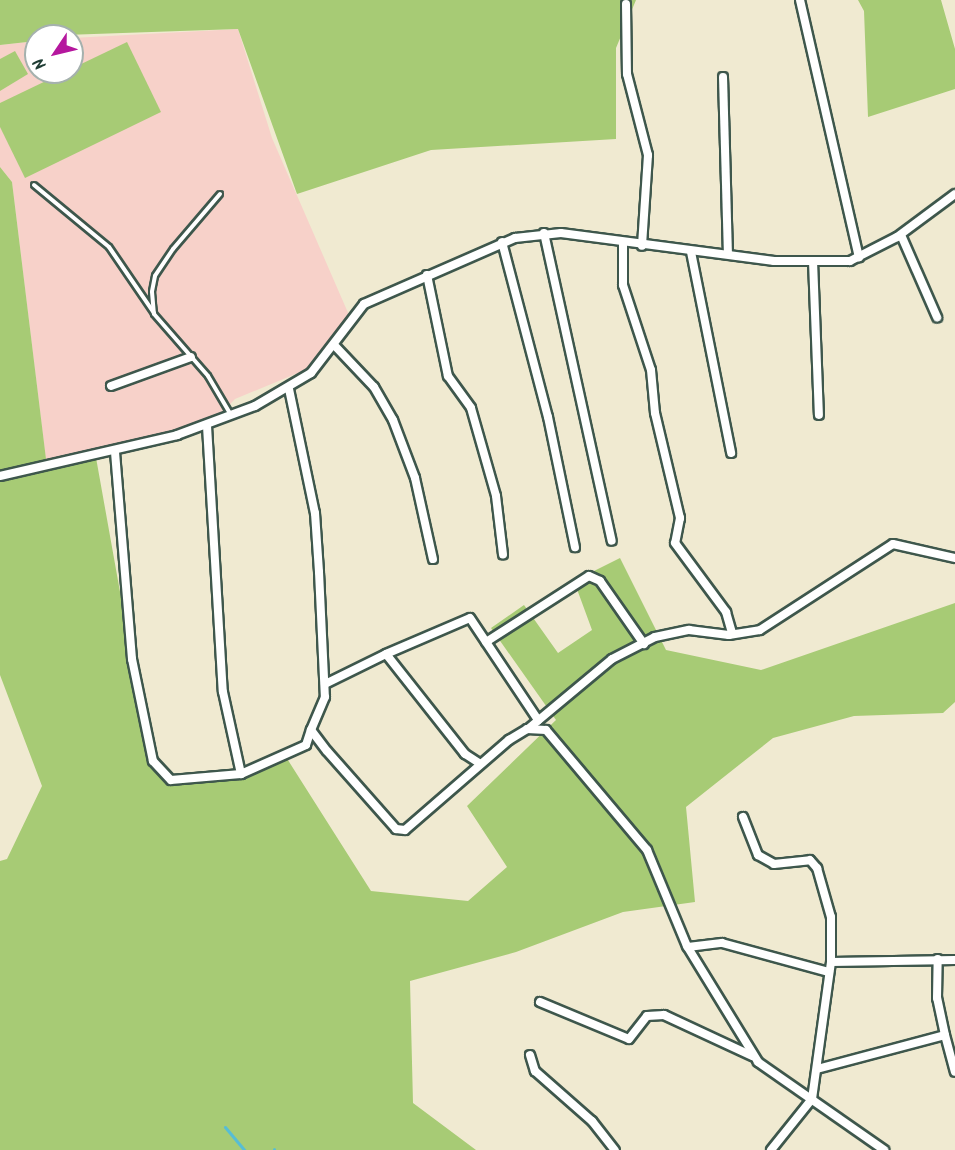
<!DOCTYPE html>
<html>
<head>
<meta charset="utf-8">
<style>
  body { margin:0 }
  #map { position:relative; width:955px; height:1150px; overflow:hidden; background:#f0ead1; font-family:Kalam,sans-serif }
  div>[style] { position:absolute }
  [style*='--x'] { left:calc(var(--x)*1px); top:calc(var(--y)*1px); width:calc(var(--w)*1px); rotate:calc(var(--a)*1deg) }
  .built>* { inset:0; background:#f7d1c9 }
  .green>* { inset:0; background:#a7cb75 }
  .stream>* { height:3px; margin:-1.5px; padding:0 1.5px; transform-origin:1.5px; border-radius:1.5px; background:#57bdd5 }
  .roads { filter:drop-shadow(2px 0 #3e574c) drop-shadow(-2px 0 #3e574c) drop-shadow(0 2px #3e574c) drop-shadow(0 -2px #3e574c) }
  .lane>* { height:4px; margin:-2px; padding:0 2px; transform-origin:2px; border-radius:2px; background:#fff }
  .street>* { height:8px; margin:-4px; padding:0 4px; transform-origin:4px; border-radius:4px; background:#fff }
  span { translate:-50% -50%; white-space:nowrap; text-align:center; line-height:1.15; -webkit-text-stroke:5px #fff; paint-order:stroke }
  .north { position:absolute; left:24px; top:24px; width:60px; height:60px; box-sizing:border-box; background:#fff; border:2px solid #a5b1ae; border-radius:50%; rotate:235deg; font-size:16px; font-weight:700; line-height:24px; text-align:center; color:#1f3d34 }
  .north::after { content:''; display:block; margin:auto; width:21px; height:27px; background:#b5179e; clip-path:polygon(50% 0,100% 100%,50% 72%,0 100%) }
</style>
</head>
<body>
<div id="map">
  <div class="built">
    <i style="clip-path:polygon(238px 29px,272px 138px,349px 315px,305px 370px,235px 399px,214px 421px,153px 440px,46px 460px,12px 182px,0 167px,0 45px,36px 41px,36px 72px,72px 72px,72px 38px)"></i>
  </div>
  <div class="green">
    <i style="clip-path:polygon(0 0,636px 0,616px 48px,616px 139px,431px 150px,297px 194px,238px 29px,36px 36px,36px 41px,0 45px)"></i>
    <i style="clip-path:polygon(858px 0,941px 0,955px 49px,955px 89px,868px 117px,864px 11px)"></i>
    <i style="clip-path:polygon(127px 42px,161px 112px,25px 178px,0 127px,0 103px)"></i>
    <i style="clip-path:polygon(15px 51px,28px 74px,0 91px,0 59px)"></i>
    <i style="clip-path:polygon(0 167px,12px 182px,46px 459px,95px 452px,144px 726px,172px 786px,286px 757px,371px 891px,468px 901px,507px 867px,467px 806px,556px 720px,491px 628px,524px 605px,558px 653px,592px 630px,574px 581px,620px 558px,666px 650px,761px 670px,955px 603px,955px 702px,943px 713px,854px 716px,773px 738px,686px 807px,695px 902px,623px 912px,516px 952px,410px 981px,413px 1103px,476px 1150px,0 1150px,0 861px,7px 859px,42px 786px,0 675px)"></i>
  </div>
  <div class="stream">
    <i style="--x:225;--y:1127;--w:30;--a:50"></i>
    <i style="--x:274;--y:1150;--w:1;--a:-90"></i>
  </div>
  <div class="roads">
    <div class="lane">
      <i style="--x:34;--y:185;--w:97;--a:39.6"></i>
      <i style="--x:109;--y:247;--w:80;--a:55.7"></i>
      <i style="--x:220;--y:194;--w:72;--a:130.5"></i>
      <i style="--x:173;--y:249;--w:32;--a:124"></i>
      <i style="--x:155;--y:276;--w:16;--a:101"></i>
      <i style="--x:152;--y:292;--w:22;--a:85"></i>
      <i style="--x:154;--y:314;--w:82;--a:48.9"></i>
      <i style="--x:208;--y:376;--w:45;--a:59.5"></i>
    </div>
    <div class="street">
      <i style="--x:800;--y:0;--w:264;--a:77.1"></i>
      <i style="--x:626;--y:4;--w:70;--a:89.2"></i>
      <i style="--x:627;--y:74;--w:84;--a:75.5"></i>
      <i style="--x:648;--y:155;--w:91;--a:93.8"></i>
      <i style="--x:723;--y:77;--w:177;--a:88.4"></i>
      <i style="--x:544;--y:233;--w:315;--a:77.6"></i>
      <i style="--x:901;--y:235;--w:90;--a:66.3"></i>
      <i style="--x:502;--y:242;--w:181;--a:75.3"></i>
      <i style="--x:548;--y:417;--w:133;--a:78.3"></i>
      <i style="--x:623;--y:244;--w:41;--a:90"></i>
      <i style="--x:623;--y:285;--w:89;--a:71.8"></i>
      <i style="--x:651;--y:370;--w:43;--a:84.7"></i>
      <i style="--x:655;--y:413;--w:108;--a:76.6"></i>
      <i style="--x:680;--y:518;--w:25;--a:101"></i>
      <i style="--x:675;--y:543;--w:86;--a:53.5"></i>
      <i style="--x:726;--y:612;--w:22;--a:74"></i>
      <i style="--x:691;--y:252;--w:205;--a:78.7"></i>
      <i style="--x:813;--y:261;--w:154;--a:87.8"></i>
      <i style="--x:427;--y:275;--w:103;--a:78.3"></i>
      <i style="--x:448;--y:376;--w:39;--a:54"></i>
      <i style="--x:471;--y:408;--w:91;--a:74.1"></i>
      <i style="--x:496;--y:496;--w:59;--a:83.2"></i>
      <i style="--x:336;--y:347;--w:55;--a:46.5"></i>
      <i style="--x:374;--y:387;--w:38;--a:60"></i>
      <i style="--x:393;--y:420;--w:62;--a:69.2"></i>
      <i style="--x:415;--y:478;--w:83;--a:77.5"></i>
      <i style="--x:111;--y:386;--w:85;--a:-19.9"></i>
      <i style="--x:289;--y:389;--w:127;--a:78.2"></i>
      <i style="--x:315;--y:513;--w:59;--a:86.1"></i>
      <i style="--x:319;--y:572;--w:125;--a:87.3"></i>
      <i style="--x:325;--y:697;--w:36;--a:113"></i>
      <i style="--x:311;--y:730;--w:26;--a:53"></i>
      <i style="--x:327;--y:751;--w:104;--a:48.5"></i>
      <i style="--x:396;--y:829;--w:9;--a:6"></i>
      <i style="--x:405;--y:830;--w:138;--a:-40.9"></i>
      <i style="--x:509;--y:740;--w:21;--a:-31"></i>
      <i style="--x:527;--y:729;--w:19;--a:3"></i>
      <i style="--x:546;--y:730;--w:157;--a:49.9"></i>
      <i style="--x:647;--y:850;--w:104;--a:67.4"></i>
      <i style="--x:687;--y:946;--w:136;--a:58.5"></i>
      <i style="--x:758;--y:1062;--w:154;--a:34.9"></i>
      <i style="--x:207;--y:426;--w:266;--a:86.6"></i>
      <i style="--x:223;--y:692;--w:84;--a:77.6"></i>
      <i style="--x:115;--y:452;--w:208;--a:85.3"></i>
      <i style="--x:132;--y:659;--w:104;--a:78.4"></i>
      <i style="--x:153;--y:761;--w:26;--a:47"></i>
      <i style="--x:171;--y:780;--w:70;--a:-4.9"></i>
      <i style="--x:241;--y:774;--w:71;--a:-24"></i>
      <i style="--x:306;--y:745;--w:16;--a:-72"></i>
      <i style="--x:0;--y:476;--w:182;--a:-13"></i>
      <i style="--x:177;--y:435;--w:83;--a:-20.4"></i>
      <i style="--x:255;--y:406;--w:65;--a:-30.5"></i>
      <i style="--x:311;--y:373;--w:87;--a:-52.5"></i>
      <i style="--x:364;--y:304;--w:165;--a:-23.6"></i>
      <i style="--x:515;--y:238;--w:46;--a:-6.2"></i>
      <i style="--x:561;--y:233;--w:215;--a:7.5"></i>
      <i style="--x:774;--y:261;--w:76;--a:0"></i>
      <i style="--x:850;--y:261;--w:53;--a:-27.1"></i>
      <i style="--x:897;--y:237;--w:72;--a:-36.6"></i>
      <i style="--x:486;--y:642;--w:122;--a:-32.7"></i>
      <i style="--x:589;--y:576;--w:12;--a:24"></i>
      <i style="--x:600;--y:581;--w:77;--a:55.1"></i>
      <i style="--x:325;--y:684;--w:68;--a:-26.2"></i>
      <i style="--x:528;--y:729;--w:109;--a:-39.8"></i>
      <i style="--x:612;--y:659;--w:48;--a:-27.1"></i>
      <i style="--x:655;--y:637;--w:35;--a:-12"></i>
      <i style="--x:689;--y:630;--w:40;--a:7.1"></i>
      <i style="--x:729;--y:635;--w:31;--a:-9"></i>
      <i style="--x:760;--y:630;--w:158;--a:-32.9"></i>
      <i style="--x:893;--y:544;--w:64;--a:12.7"></i>
      <i style="--x:479;--y:763;--w:17;--a:-147"></i>
      <i style="--x:465;--y:754;--w:127;--a:-128.3"></i>
      <i style="--x:386;--y:654;--w:91;--a:-23.2"></i>
      <i style="--x:470;--y:618;--w:123;--a:56.3"></i>
      <i style="--x:743;--y:817;--w:41;--a:68.5"></i>
      <i style="--x:758;--y:855;--w:18;--a:29"></i>
      <i style="--x:774;--y:864;--w:36;--a:-6"></i>
      <i style="--x:810;--y:860;--w:11;--a:49"></i>
      <i style="--x:817;--y:868;--w:51;--a:74.1"></i>
      <i style="--x:831;--y:917;--w:45;--a:90"></i>
      <i style="--x:688;--y:947;--w:34;--a:-7"></i>
      <i style="--x:722;--y:943;--w:111;--a:15.2"></i>
      <i style="--x:540;--y:1002;--w:96;--a:22.6"></i>
      <i style="--x:629;--y:1039;--w:29;--a:-52"></i>
      <i style="--x:647;--y:1016;--w:17;--a:-3"></i>
      <i style="--x:664;--y:1015;--w:97;--a:25"></i>
      <i style="--x:945;--y:1035;--w:38;--a:75"></i>
      <i style="--x:530;--y:1055;--w:17;--a:73"></i>
      <i style="--x:535;--y:1071;--w:76;--a:41.3"></i>
      <i style="--x:592;--y:1121;--w:37;--a:52"></i>
      <i style="--x:817;--y:1069;--w:132;--a:-14.9"></i>
      <i style="--x:945;--y:1035;--w:38;--a:-102"></i>
      <i style="--x:937;--y:998;--w:39;--a:-89"></i>
      <i style="--x:771;--y:1150;--w:65;--a:-51.2"></i>
      <i style="--x:812;--y:1099;--w:138;--a:-82.1"></i>
      <i style="--x:831;--y:962;--w:124;--a:-0.9"></i>
    </div>
  </div>
  <div class="north">N</div>
</div>
</body>
</html>
